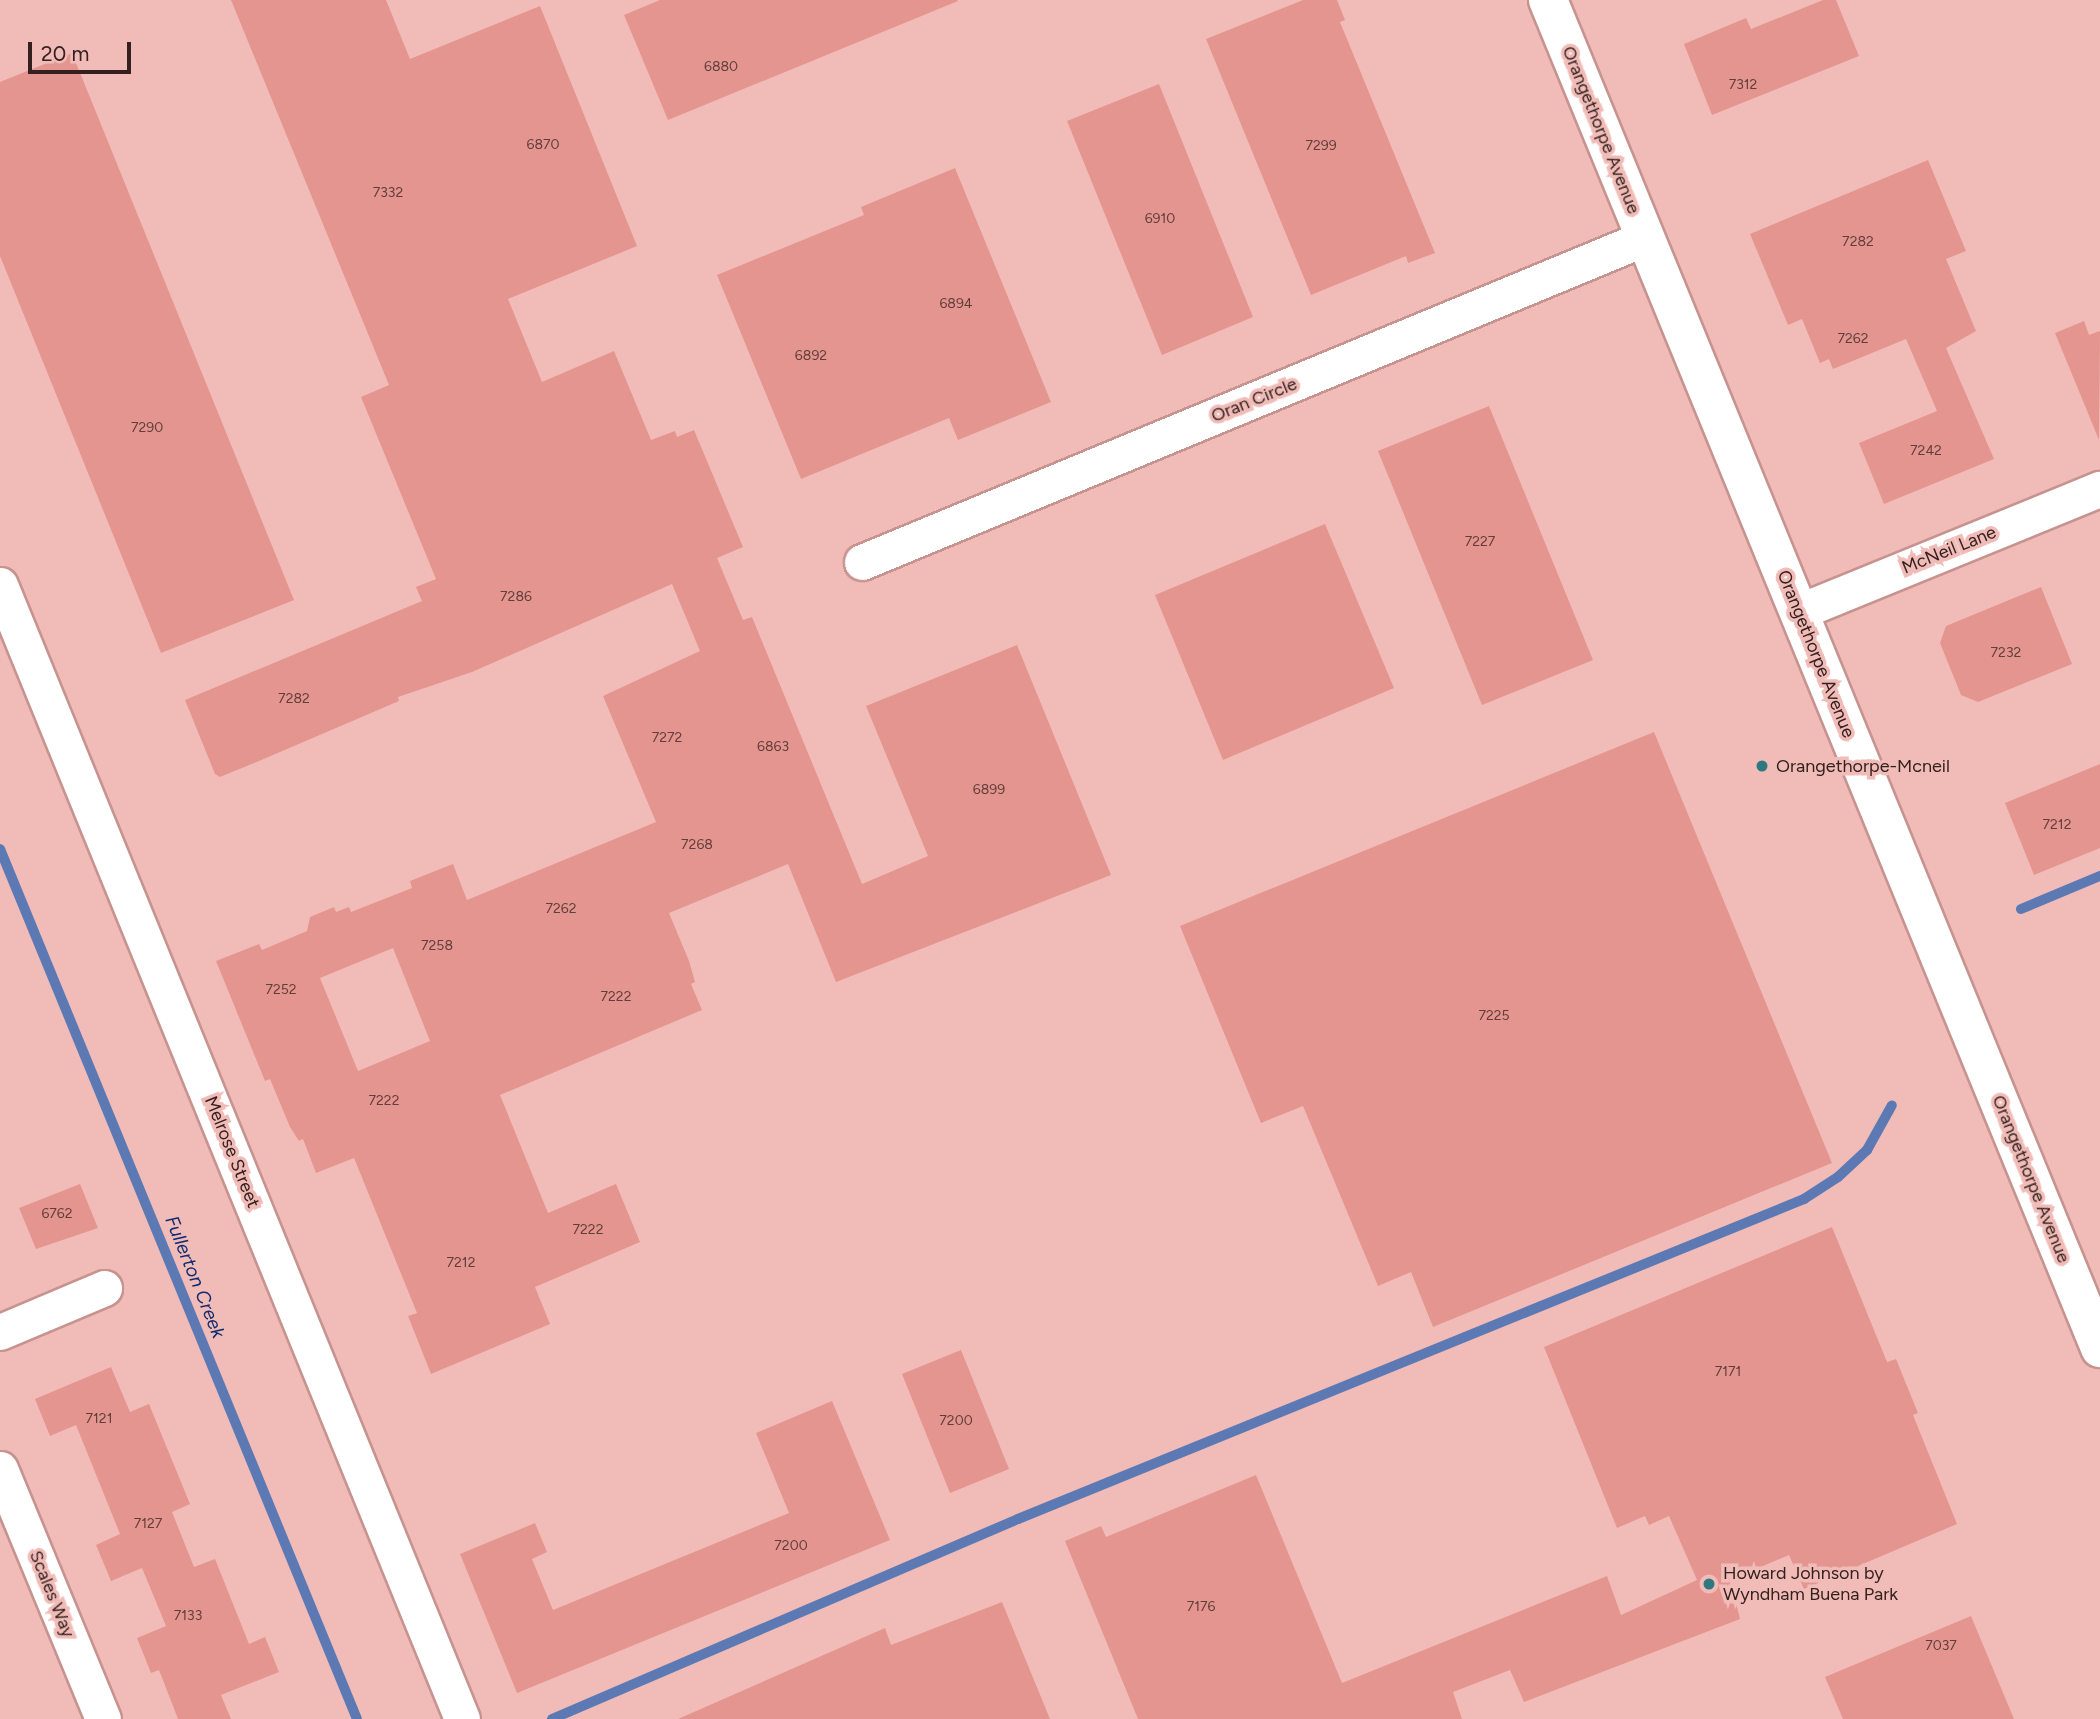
<!DOCTYPE html>
<html>
<head>
<meta charset="utf-8">
<style>
  body { margin:0 }
  #map { position:relative; width:2100px; height:1719px; overflow:hidden; background:#f1bcb8; font-family:Figtree,sans-serif }
  div>[style] { position:absolute }
  [style*='--x'] { left:calc(var(--x)*1px); top:calc(var(--y)*1px); width:calc(var(--w)*1px); rotate:calc(var(--a)*1deg) }
  .stream>* { height:10px; margin:-5px; padding:0 5px; transform-origin:5px; border-radius:5px; background:#5d79b4 }
  .building>* { inset:0; background:#e5958f }
  .roads { filter:drop-shadow(2px 0 #c6938f) drop-shadow(-2px 0 #c6938f) drop-shadow(0 2px #c6938f) drop-shadow(0 -2px #c6938f) }
  .street>* { height:35px; margin:-17.5px; padding:0 17.5px; transform-origin:17.5px; border-radius:17.5px; background:#fff }
  .primary>* { height:38px; margin:-19px; padding:0 19px; transform-origin:19px; border-radius:19px; background:#fff }
  .dots>* { width:19px; height:19px; translate:-50% -50%; box-sizing:border-box; border:4px solid #f1bcb8; border-radius:50% }
  span { translate:-50% -50%; white-space:nowrap; text-align:center; line-height:1.15; -webkit-text-stroke:7px #f1bcb8; paint-order:stroke }
  .number-label { font-size:14px; color:#603e3b }
  .number-label span { -webkit-text-stroke-width:0 }
  .street-label { font-size:18px; color:#34211f }
  .poi-label { font-size:18px; color:#34211f }
  .left { translate:0 -50%; text-align:left }
  .water-label { font-size:19px; color:#0f2a71; font-style:italic }
  .scale { position:absolute; left:28px; top:42px; width:103px; height:32px; box-sizing:border-box; border:4px solid #34211f; border-top:0; padding-left:9px; font-size:21px; line-height:24px; white-space:nowrap; color:#34211f; -webkit-text-stroke:5px #f1bcb8; paint-order:stroke }
</style>
</head>
<body>
<div id="map">
  <div class="stream">
    <i style="--x:0;--y:849;--w:940;--a:67.69"></i>
    <i style="--x:2021;--y:909;--w:86;--a:-22.7"></i>
    <i style="--x:552;--y:1719;--w:507;--a:-23.23"></i>
    <i style="--x:1018;--y:1519;--w:849;--a:-22.15"></i>
    <i style="--x:1804;--y:1199;--w:40;--a:-32.9"></i>
    <i style="--x:1838;--y:1177;--w:40;--a:-43"></i>
    <i style="--x:1867;--y:1150;--w:51;--a:-60.9"></i>
  </div>
  <div class="building">
    <i style="clip-path:polygon(evenodd,231px 0,386px 0,410px 59px,540px 6px,637px 246px,508px 299px,542px 382px,614px 351px,651px 440px,675px 431px,677px 437px,694px 430px,743px 547px,717px 558px,743px 620px,752px 617px,862px 884px,928px 856px,866px 706px,1017px 645px,1111px 875px,836px 982px,788px 864px,669px 913px,689px 961px,695px 982px,691px 984px,702px 1010px,500px 1095px,548px 1213px,616px 1184px,640px 1242px,535px 1287px,550px 1324px,431px 1374px,408px 1316px,417px 1313px,354px 1158px,316px 1173px,303px 1139px,299px 1141px,290px 1127px,270px 1079px,265px 1081px,216px 961px,259px 944px,262px 950px,307px 931px,310px 917px,334px 907px,336px 912px,349px 907px,351px 912px,412px 888px,410px 881px,453px 864px,467px 900px,656px 822px,603px 696px,700px 651px,672px 584px,472px 672px,398px 697px,399px 701px,259px 761px,220px 777px,215px 774px,185px 700px,422px 601px,416px 587px,436px 579px,361px 397px,389px 385px,231px 0,393px 948px,430px 1041px,358px 1071px,320px 978px,393px 948px)"></i>
    <i style="clip-path:polygon(660px 0,957px 0,958px 1px,668px 120px,624px 15px)"></i>
    <i style="clip-path:polygon(1303px 0,1337px 0,1345px 20px,1340px 22px,1435px 253px,1408px 263px,1406px 256px,1311px 295px,1206px 39px)"></i>
    <i style="clip-path:polygon(1823px 0,1836px 0,1859px 56px,1712px 115px,1684px 44px,1746px 18px,1751px 29px)"></i>
    <i style="clip-path:polygon(72px 53px,294px 600px,161px 653px,0 256px,0 82px)"></i>
    <i style="clip-path:polygon(1159px 84px,1253px 317px,1162px 355px,1067px 121px)"></i>
    <i style="clip-path:polygon(1928px 160px,1966px 251px,1946px 259px,1976px 331px,1946px 348px,1994px 459px,1884px 504px,1859px 443px,1937px 411px,1906px 339px,1833px 369px,1829px 359px,1820px 363px,1802px 319px,1788px 325px,1750px 234px)"></i>
    <i style="clip-path:polygon(955px 168px,1051px 402px,958px 440px,949px 418px,801px 479px,717px 275px,864px 215px,861px 207px)"></i>
    <i style="clip-path:polygon(2084px 321px,2089px 335px,2100px 331px,2099px 440px,2055px 333px)"></i>
    <i style="clip-path:polygon(1489px 406px,1593px 660px,1482px 705px,1378px 451px)"></i>
    <i style="clip-path:polygon(1325px 524px,1394px 688px,1223px 760px,1155px 595px)"></i>
    <i style="clip-path:polygon(2041px 587px,2072px 664px,1978px 702px,1961px 695px,1940px 643px,1946px 626px)"></i>
    <i style="clip-path:polygon(1654px 732px,1832px 1163px,1433px 1327px,1411px 1272px,1378px 1286px,1303px 1106px,1261px 1123px,1180px 926px)"></i>
    <i style="clip-path:polygon(2100px 764px,2100px 848px,2034px 875px,2005px 803px)"></i>
    <i style="clip-path:polygon(80px 1184px,98px 1228px,36px 1249px,19px 1208px)"></i>
    <i style="clip-path:polygon(1832px 1227px,1887px 1362px,1896px 1359px,1918px 1413px,1913px 1415px,1957px 1524px,1804px 1589px,1789px 1555px,1730px 1580px,1740px 1619px,1524px 1702px,1510px 1670px,1453px 1692px,1462px 1719px,1138px 1719px,1065px 1541px,1101px 1526px,1106px 1537px,1256px 1475px,1342px 1683px,1607px 1576px,1621px 1615px,1697px 1580px,1669px 1516px,1649px 1525px,1645px 1516px,1617px 1528px,1544px 1347px)"></i>
    <i style="clip-path:polygon(961px 1350px,1009px 1469px,950px 1493px,902px 1374px)"></i>
    <i style="clip-path:polygon(111px 1367px,130px 1412px,149px 1404px,190px 1504px,172px 1512px,194px 1567px,215px 1559px,249px 1644px,265px 1637px,279px 1672px,221px 1695px,231px 1719px,178px 1719px,159px 1670px,151px 1673px,137px 1638px,166px 1626px,142px 1568px,111px 1581px,96px 1545px,120px 1534px,76px 1425px,50px 1436px,35px 1399px)"></i>
    <i style="clip-path:polygon(832px 1401px,890px 1540px,517px 1693px,460px 1554px,535px 1523px,547px 1552px,532px 1559px,553px 1610px,789px 1513px,756px 1433px)"></i>
    <i style="clip-path:polygon(1002px 1602px,1050px 1719px,678px 1719px,885px 1628px,891px 1645px)"></i>
    <i style="clip-path:polygon(1971px 1616px,2014px 1719px,1843px 1719px,1825px 1677px)"></i>
  </div>
  <div class="roads">
    <div class="street">
      <i style="--x:862;--y:562;--w:847;--a:-22.48"></i>
      <i style="--x:0;--y:585;--w:1224;--a:67.83"></i>
      <i style="--x:1798;--y:612;--w:326;--a:-22.2"></i>
      <i style="--x:0;--y:1332;--w:113;--a:-22.9"></i>
      <i style="--x:0;--y:1469;--w:270;--a:67.6"></i>
    </div>
    <div class="primary">
      <i style="--x:1548;--y:0;--w:1457;--a:67.73"></i>
    </div>
  </div>
  <div class="dots">
    <i style="left:1762px;top:766px;background:#2f787f"></i>
    <i style="left:1709px;top:1584px;background:#2f787f"></i>
  </div>
  <div class="number-label">
    <span style="left:721px;top:67px">6880</span>
    <span style="left:1743px;top:85px">7312</span>
    <span style="left:543px;top:145px">6870</span>
    <span style="left:1321px;top:146px">7299</span>
    <span style="left:388px;top:193px">7332</span>
    <span style="left:1160px;top:219px">6910</span>
    <span style="left:1858px;top:242px">7282</span>
    <span style="left:956px;top:304px">6894</span>
    <span style="left:1853px;top:339px">7262</span>
    <span style="left:811px;top:356px">6892</span>
    <span style="left:147px;top:428px">7290</span>
    <span style="left:1926px;top:451px">7242</span>
    <span style="left:1480px;top:542px">7227</span>
    <span style="left:516px;top:597px">7286</span>
    <span style="left:2006px;top:653px">7232</span>
    <span style="left:294px;top:699px">7282</span>
    <span style="left:667px;top:738px">7272</span>
    <span style="left:773px;top:747px">6863</span>
    <span style="left:989px;top:790px">6899</span>
    <span style="left:2057px;top:825px">7212</span>
    <span style="left:697px;top:845px">7268</span>
    <span style="left:561px;top:909px">7262</span>
    <span style="left:437px;top:946px">7258</span>
    <span style="left:281px;top:990px">7252</span>
    <span style="left:616px;top:997px">7222</span>
    <span style="left:1494px;top:1016px">7225</span>
    <span style="left:384px;top:1101px">7222</span>
    <span style="left:57px;top:1214px">6762</span>
    <span style="left:588px;top:1230px">7222</span>
    <span style="left:461px;top:1263px">7212</span>
    <span style="left:1728px;top:1372px">7171</span>
    <span style="left:99px;top:1419px">7121</span>
    <span style="left:956px;top:1421px">7200</span>
    <span style="left:148px;top:1524px">7127</span>
    <span style="left:791px;top:1546px">7200</span>
    <span style="left:1201px;top:1607px">7176</span>
    <span style="left:188px;top:1616px">7133</span>
    <span style="left:1941px;top:1646px">7037</span>
  </div>
  <div class="street-label">
    <span style="left:1601px;top:130px;rotate:68deg">Orangethorpe Avenue</span>
    <span style="left:1254px;top:400px;rotate:-22deg">Oran Circle</span>
    <span style="left:1949px;top:550px;rotate:-22deg">McNeil Lane</span>
    <span style="left:1816px;top:654px;rotate:68deg">Orangethorpe Avenue</span>
    <span style="left:232px;top:1152px;rotate:68deg">Melrose Street</span>
    <span style="left:2031px;top:1179px;rotate:68deg">Orangethorpe Avenue</span>
    <span style="left:52px;top:1594px;rotate:68deg">Scales Way</span>
  </div>
  <div class="poi-label">
    <span class="left" style="left:1776px;top:766px">Orangethorpe-Mcneil</span>
    <span class="left" style="left:1723px;top:1584px">Howard Johnson by<br>Wyndham Buena Park</span>
  </div>
  <div class="water-label">
    <span style="left:195px;top:1277px;rotate:68deg">Fullerton Creek</span>
  </div>
  <div class="scale">20 m</div>
</div>
</body>
</html>
